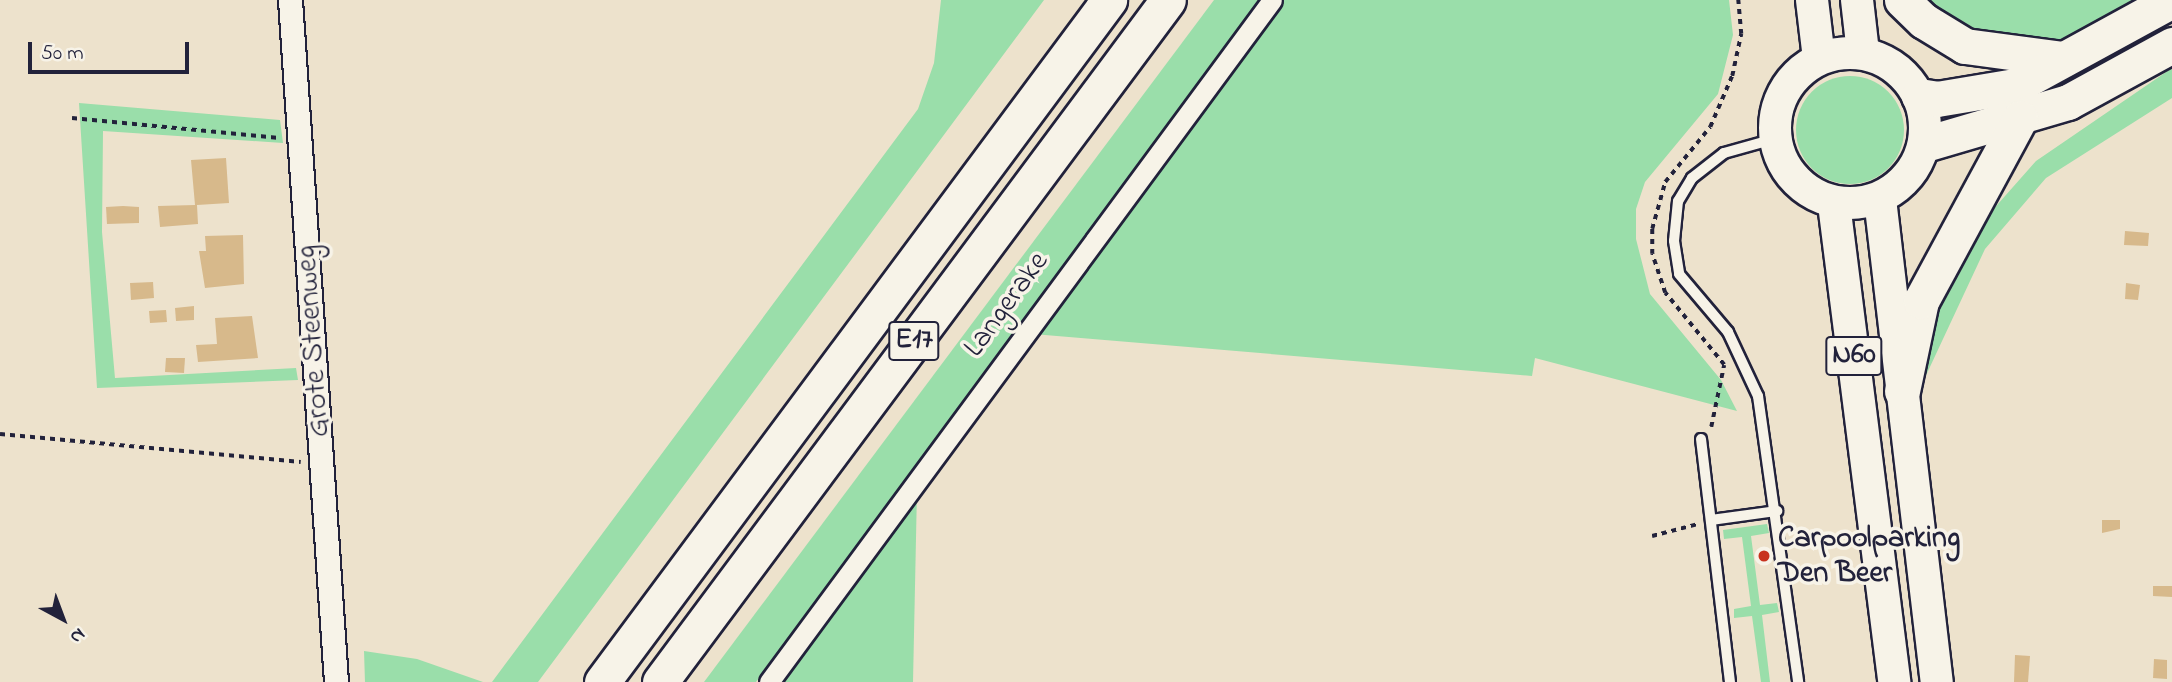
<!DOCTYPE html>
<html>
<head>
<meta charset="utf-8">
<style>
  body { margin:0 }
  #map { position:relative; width:2172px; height:682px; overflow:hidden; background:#ede2cc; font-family:"Indie Flower",sans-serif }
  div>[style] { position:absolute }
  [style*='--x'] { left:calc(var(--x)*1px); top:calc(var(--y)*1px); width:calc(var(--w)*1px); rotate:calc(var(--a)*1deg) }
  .green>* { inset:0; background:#9adeaa }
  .round { border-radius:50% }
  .building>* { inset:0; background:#d7b98b }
  .path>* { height:3.5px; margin-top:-1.75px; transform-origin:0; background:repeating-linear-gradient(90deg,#22223b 0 5px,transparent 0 10px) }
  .roads { filter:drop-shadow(2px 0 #22223b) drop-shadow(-2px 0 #22223b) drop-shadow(0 2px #22223b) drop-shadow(0 -2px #22223b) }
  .service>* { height:10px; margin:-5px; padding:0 5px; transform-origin:5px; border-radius:5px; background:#f7f3e8 }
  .minor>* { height:19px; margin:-9.5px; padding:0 9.5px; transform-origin:9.5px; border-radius:9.5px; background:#f7f3e8 }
  .tertiary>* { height:23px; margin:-11.5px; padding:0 11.5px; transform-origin:11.5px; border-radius:11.5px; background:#f7f3e8 }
  .trunk>* { height:32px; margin:-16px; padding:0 16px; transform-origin:16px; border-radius:16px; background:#f7f3e8 }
  .trunk>.ring { margin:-16px; padding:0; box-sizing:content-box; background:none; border:32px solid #f7f3e8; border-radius:50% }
  .motorway>* { height:35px; margin:-17.5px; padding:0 17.5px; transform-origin:17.5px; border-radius:17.5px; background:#f7f3e8 }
  .dots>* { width:19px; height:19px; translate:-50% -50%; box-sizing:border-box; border:4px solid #f7f3e8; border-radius:50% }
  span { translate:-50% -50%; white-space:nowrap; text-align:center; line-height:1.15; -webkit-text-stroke:7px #f7f3e8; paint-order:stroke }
  .shield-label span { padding:2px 5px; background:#f7f3e8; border:2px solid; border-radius:5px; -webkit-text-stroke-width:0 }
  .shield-label { font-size:28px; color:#22223b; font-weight:700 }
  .street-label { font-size:30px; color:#22223b }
  .poi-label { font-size:30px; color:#22223b; font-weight:700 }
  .left { translate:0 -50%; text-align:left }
  .north { position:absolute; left:28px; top:584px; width:70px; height:70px; -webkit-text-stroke:5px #f7f3e8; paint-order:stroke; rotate:139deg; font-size:19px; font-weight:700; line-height:28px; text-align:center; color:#22223b }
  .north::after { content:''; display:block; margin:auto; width:24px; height:32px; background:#22223b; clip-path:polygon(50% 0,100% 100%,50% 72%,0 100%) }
  .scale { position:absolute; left:28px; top:42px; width:161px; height:32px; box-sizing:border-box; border:4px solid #22223b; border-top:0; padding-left:9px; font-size:21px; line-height:24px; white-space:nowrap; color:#22223b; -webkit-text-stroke:5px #f7f3e8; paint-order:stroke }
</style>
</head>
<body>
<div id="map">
  <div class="green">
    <i style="clip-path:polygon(941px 0,1044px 0,538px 682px,492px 682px,918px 109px,934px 63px)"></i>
    <i style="clip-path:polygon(1214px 0,1259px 0,756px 682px,704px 682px)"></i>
    <i style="clip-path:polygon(1281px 0,1729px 0,1733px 35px,1718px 94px,1645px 182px,1636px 209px,1636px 239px,1650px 294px,1721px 380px,1737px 411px,1535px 358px,1532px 376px,1033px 334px)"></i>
    <i style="clip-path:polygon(1920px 0,2144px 0,2049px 48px,1987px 40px)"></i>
    <i style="clip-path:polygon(2172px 68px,2172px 98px,2046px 178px,1985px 249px,1922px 384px,1934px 309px,1967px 239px,2036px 161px)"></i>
    <i class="round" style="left:1796px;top:76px;width:108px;height:108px"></i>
    <i style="clip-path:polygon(79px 103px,280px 120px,283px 143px,103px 131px,102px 232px,115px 378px,296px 368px,298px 380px,97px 388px)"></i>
    <i style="clip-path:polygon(917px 490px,913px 682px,783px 682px)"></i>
    <i style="clip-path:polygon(1767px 524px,1769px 533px,1751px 536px,1760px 605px,1777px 603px,1779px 612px,1762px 615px,1770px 682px,1761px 682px,1752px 616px,1734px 618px,1734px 609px,1751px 606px,1742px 537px,1724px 539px,1723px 530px)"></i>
    <i style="clip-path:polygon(364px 651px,417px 659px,483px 682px,365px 682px)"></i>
  </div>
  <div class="building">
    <i style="clip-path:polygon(226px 158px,229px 203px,197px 205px,198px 224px,160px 227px,158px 206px,195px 205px,191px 160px)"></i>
    <i style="clip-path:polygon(123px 206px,139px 207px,139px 223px,107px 224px,106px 207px)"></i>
    <i style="clip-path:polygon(2125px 231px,2149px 233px,2148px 246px,2124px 245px)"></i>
    <i style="clip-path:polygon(243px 235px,244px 284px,205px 288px,199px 251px,206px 251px,205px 236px)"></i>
    <i style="clip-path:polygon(153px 282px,154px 298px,131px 300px,130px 283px)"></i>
    <i style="clip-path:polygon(2126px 283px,2140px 285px,2138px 300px,2125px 299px)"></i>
    <i style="clip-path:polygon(194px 306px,194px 320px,176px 321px,175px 308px)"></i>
    <i style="clip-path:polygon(166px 310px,167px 322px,150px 323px,149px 311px)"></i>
    <i style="clip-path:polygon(252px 316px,258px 358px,198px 362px,196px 345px,217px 344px,215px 318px)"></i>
    <i style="clip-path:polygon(166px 358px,185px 358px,184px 373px,165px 372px)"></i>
    <i style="clip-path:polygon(2102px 520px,2120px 520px,2120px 529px,2102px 533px)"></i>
    <i style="clip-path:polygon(2153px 586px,2172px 586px,2172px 597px,2153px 596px)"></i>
    <i style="clip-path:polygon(2015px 655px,2030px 656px,2028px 682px,2014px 682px)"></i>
    <i style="clip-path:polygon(2154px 659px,2167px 660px,2167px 679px,2153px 678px)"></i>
  </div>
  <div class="path">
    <i style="--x:72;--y:118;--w:208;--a:5.5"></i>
    <i style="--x:1711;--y:427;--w:63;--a:-78.2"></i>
    <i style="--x:1724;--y:365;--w:93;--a:-129.3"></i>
    <i style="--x:1665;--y:293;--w:41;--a:-108.4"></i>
    <i style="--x:1652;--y:254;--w:25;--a:-90"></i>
    <i style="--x:1652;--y:229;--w:49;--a:-74.5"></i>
    <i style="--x:1665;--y:182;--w:71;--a:-50.7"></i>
    <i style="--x:1710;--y:127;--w:56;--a:-66.7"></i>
    <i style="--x:1732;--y:76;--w:43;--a:-77.9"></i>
    <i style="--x:1741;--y:34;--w:34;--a:-95"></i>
    <i style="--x:0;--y:434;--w:302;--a:5.3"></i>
    <i style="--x:1652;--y:536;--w:48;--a:-14.6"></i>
  </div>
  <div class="roads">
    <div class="service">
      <i style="--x:1774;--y:139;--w:52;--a:164.4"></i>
      <i style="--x:1724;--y:153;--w:41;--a:142"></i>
      <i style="--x:1692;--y:178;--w:27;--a:121"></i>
      <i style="--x:1678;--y:201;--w:40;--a:95.7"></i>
      <i style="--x:1674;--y:241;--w:33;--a:81"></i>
      <i style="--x:1679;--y:274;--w:76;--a:49.8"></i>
      <i style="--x:1728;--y:332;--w:71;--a:64.9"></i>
      <i style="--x:1758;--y:396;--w:289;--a:82"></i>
      <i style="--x:1701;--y:439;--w:245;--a:83.2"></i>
      <i style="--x:1711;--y:520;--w:67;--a:-7.8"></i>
    </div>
    <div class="minor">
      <i style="--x:769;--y:682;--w:847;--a:-53.59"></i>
    </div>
    <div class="tertiary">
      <i style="--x:290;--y:0;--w:684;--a:86.14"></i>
    </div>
    <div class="trunk">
      <i style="--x:1812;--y:0;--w:59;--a:83.2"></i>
      <i style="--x:1857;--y:0;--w:53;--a:83.5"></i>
      <i class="ring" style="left:1775px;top:53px;width:118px;height:118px"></i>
      <i style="--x:1880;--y:199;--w:486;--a:83.3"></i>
      <i style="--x:1834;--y:204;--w:482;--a:82.8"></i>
    </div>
    <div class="motorway">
      <i style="--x:1902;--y:0;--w:30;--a:44"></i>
      <i style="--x:1924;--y:21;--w:48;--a:31.4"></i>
      <i style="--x:1965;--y:46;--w:99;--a:7.6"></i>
      <i style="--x:1919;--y:96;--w:18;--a:9"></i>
      <i style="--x:1937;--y:99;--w:79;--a:-9.5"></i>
      <i style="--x:2015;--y:86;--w:179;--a:-28.7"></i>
      <i style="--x:1925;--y:144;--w:149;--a:-16.4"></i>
      <i style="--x:2068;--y:102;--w:119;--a:-28.7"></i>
      <i style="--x:1902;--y:391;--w:92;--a:-78.1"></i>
      <i style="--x:1921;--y:301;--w:208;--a:-61.6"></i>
      <i style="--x:602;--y:682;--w:850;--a:-53.37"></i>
      <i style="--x:660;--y:682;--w:850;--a:-53.32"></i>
    </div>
  </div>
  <div class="dots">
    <i style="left:1764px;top:556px;background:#c8321e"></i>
  </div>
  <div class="shield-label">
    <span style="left:914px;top:341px">E17</span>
    <span style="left:1854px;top:356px">N60</span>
  </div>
  <div class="street-label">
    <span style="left:1007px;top:305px;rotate:-54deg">Langerake</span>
    <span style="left:314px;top:341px;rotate:-94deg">Grote Steenweg</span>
  </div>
  <div class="poi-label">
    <span class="left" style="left:1778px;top:556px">Carpoolparking<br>Den Beer</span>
  </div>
  <div class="north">N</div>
  <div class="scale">50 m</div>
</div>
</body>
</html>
